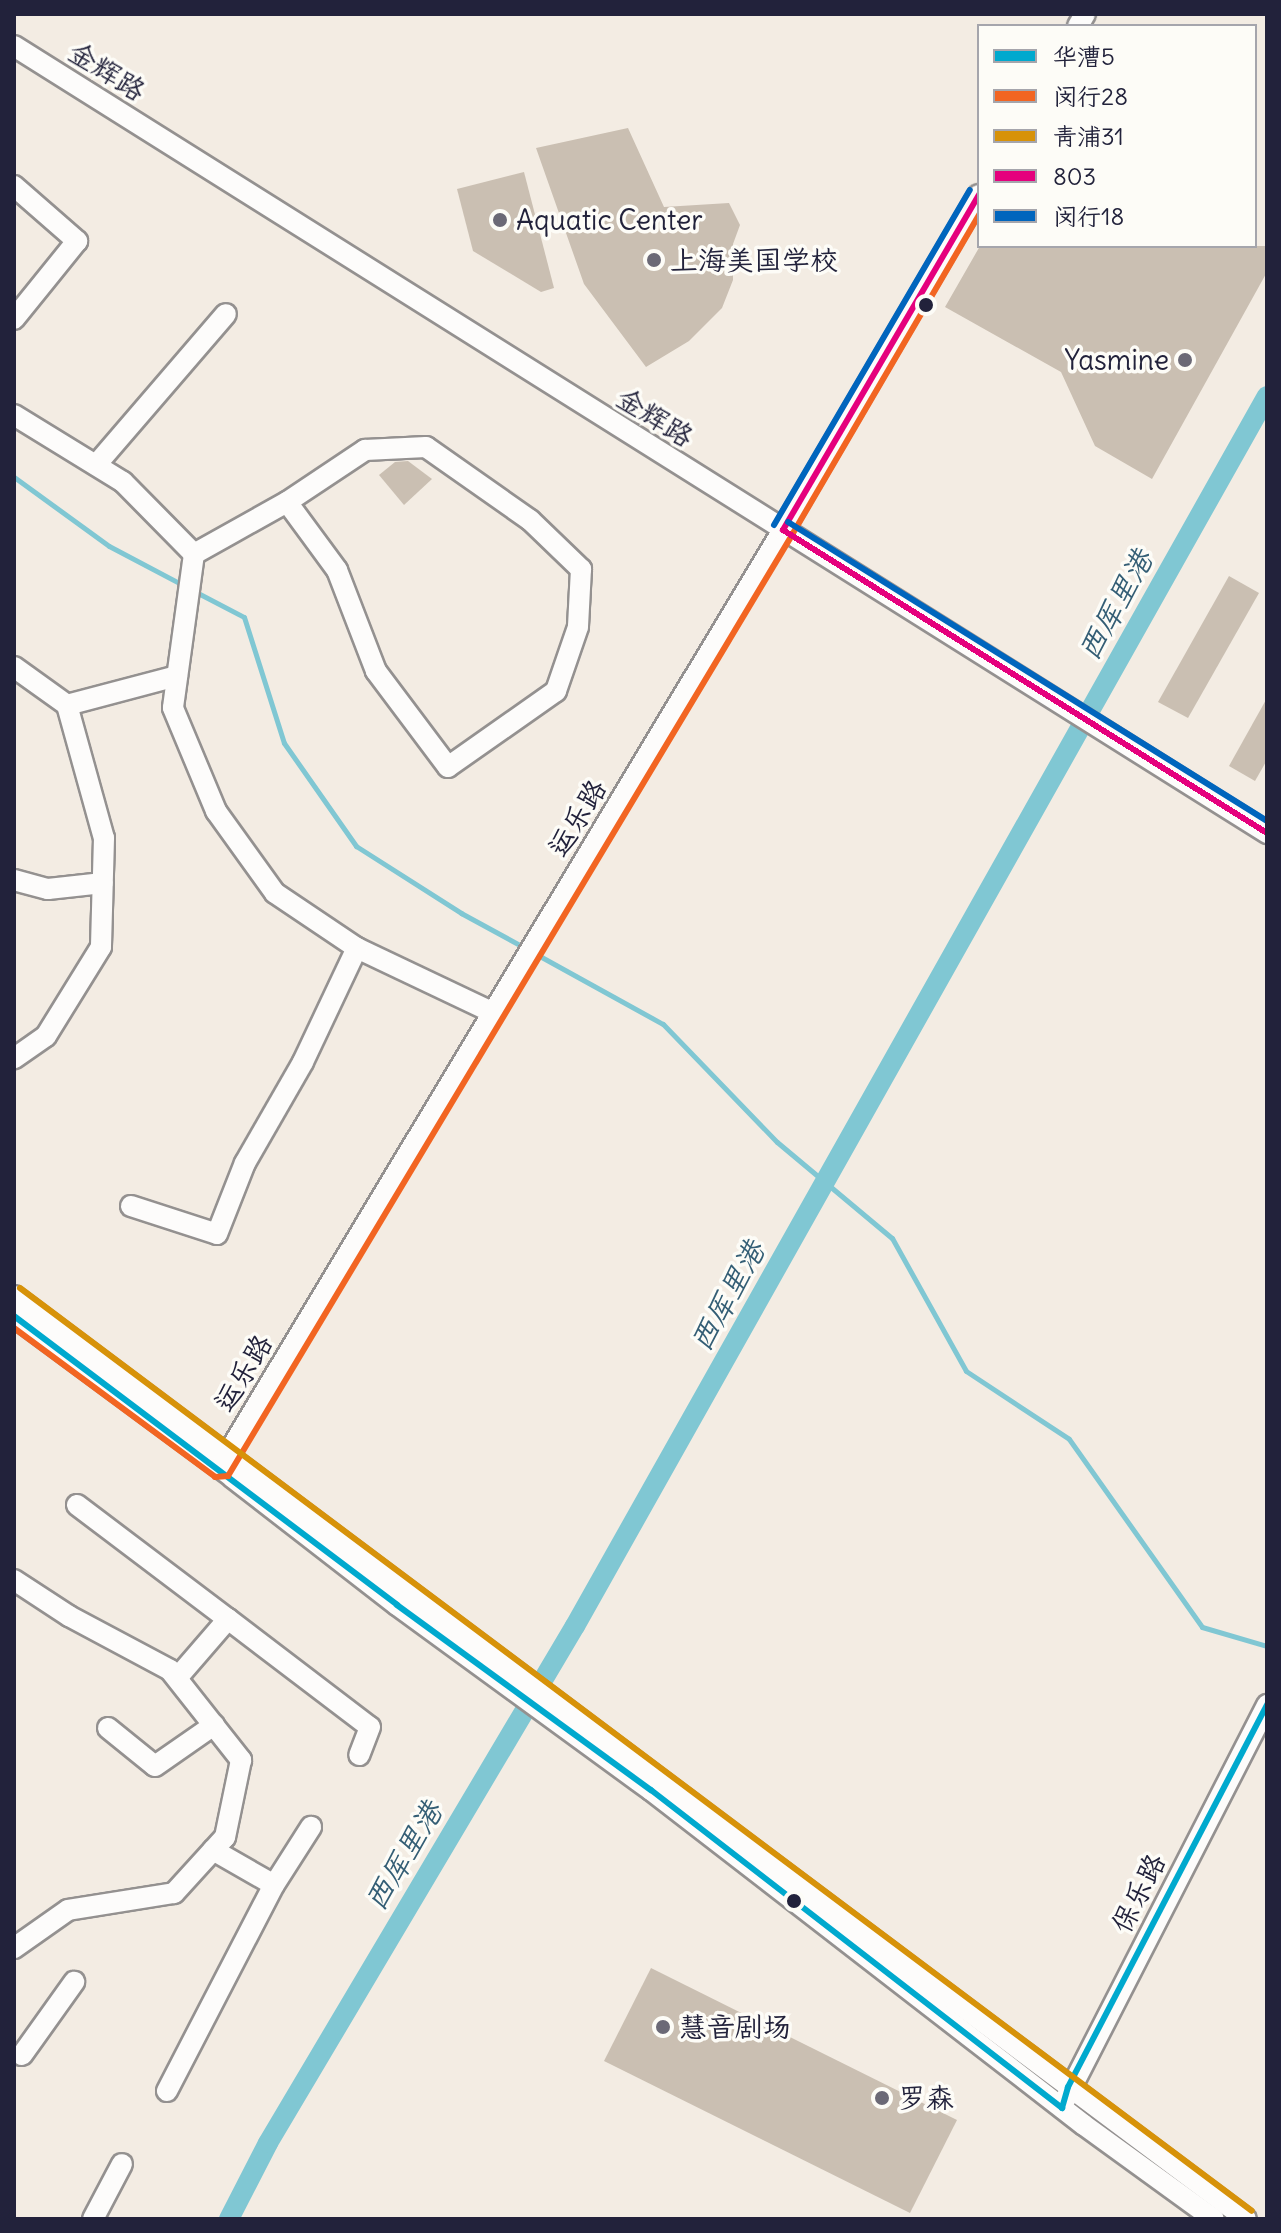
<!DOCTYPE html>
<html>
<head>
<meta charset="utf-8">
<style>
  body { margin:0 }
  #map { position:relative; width:1281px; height:2233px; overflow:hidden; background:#f3ece3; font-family:Delius,"LXGW WenKai TC",sans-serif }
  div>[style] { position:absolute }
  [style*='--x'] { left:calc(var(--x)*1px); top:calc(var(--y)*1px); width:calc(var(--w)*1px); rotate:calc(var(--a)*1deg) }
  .stream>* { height:5px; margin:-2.5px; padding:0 2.5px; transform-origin:2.5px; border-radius:2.5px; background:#80c7d3 }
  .canal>* { height:20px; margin:-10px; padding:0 10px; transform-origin:10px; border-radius:10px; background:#80c7d3 }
  .building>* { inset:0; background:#cabfb2 }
  .roads { filter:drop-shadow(2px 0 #949190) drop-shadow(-2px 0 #949190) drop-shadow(0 2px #949190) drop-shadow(0 -2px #949190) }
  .minor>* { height:20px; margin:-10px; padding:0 10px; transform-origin:10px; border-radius:10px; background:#fdfcfb }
  .bus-1>* { height:6px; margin:-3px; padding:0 3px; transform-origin:3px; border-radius:3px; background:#00a9ce }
  .bus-2>* { height:6px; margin:-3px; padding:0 3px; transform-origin:3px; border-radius:3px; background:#f26522 }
  .bus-3>* { height:6px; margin:-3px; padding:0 3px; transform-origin:3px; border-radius:3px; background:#d79209 }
  .bus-4>* { height:6px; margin:-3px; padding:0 3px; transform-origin:3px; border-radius:3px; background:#e5007d }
  .bus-5>* { height:6px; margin:-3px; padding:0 3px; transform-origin:3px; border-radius:3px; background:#0065bd }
  .dots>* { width:22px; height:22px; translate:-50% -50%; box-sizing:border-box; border:4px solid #fdfcf7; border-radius:50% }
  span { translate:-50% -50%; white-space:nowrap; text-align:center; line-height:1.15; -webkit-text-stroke:7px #fdfcf7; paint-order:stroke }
  .street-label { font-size:28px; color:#22223b }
  .poi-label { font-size:28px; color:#22223b }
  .left { translate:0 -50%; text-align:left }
  .right { translate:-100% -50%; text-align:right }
  .water-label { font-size:30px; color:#345e75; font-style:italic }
  .frame { position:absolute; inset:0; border:16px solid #22223b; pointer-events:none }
  .legend { position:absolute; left:977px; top:24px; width:280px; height:224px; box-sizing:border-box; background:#fdfcf7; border:2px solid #a5a5ac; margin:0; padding:10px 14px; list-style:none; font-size:24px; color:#22223b }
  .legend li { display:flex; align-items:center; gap:16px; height:40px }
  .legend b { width:40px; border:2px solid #a5a5ac }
</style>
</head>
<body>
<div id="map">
  <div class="stream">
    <i style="--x:14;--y:477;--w:117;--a:36"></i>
    <i style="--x:109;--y:546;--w:86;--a:27.8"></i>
    <i style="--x:194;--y:591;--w:56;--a:27.5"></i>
    <i style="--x:244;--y:617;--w:132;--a:72.4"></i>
    <i style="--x:284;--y:743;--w:126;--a:55"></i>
    <i style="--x:356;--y:846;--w:125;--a:32.5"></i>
    <i style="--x:461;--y:913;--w:75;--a:28.6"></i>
    <i style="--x:536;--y:954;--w:145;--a:28.9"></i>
    <i style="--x:663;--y:1024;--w:164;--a:46"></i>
    <i style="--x:777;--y:1142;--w:150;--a:39.9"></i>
    <i style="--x:892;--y:1238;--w:152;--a:60.9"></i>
    <i style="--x:966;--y:1371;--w:123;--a:33.4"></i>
    <i style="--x:1069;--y:1439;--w:230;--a:54.7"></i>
    <i style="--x:1202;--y:1627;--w:68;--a:16.3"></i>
  </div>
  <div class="canal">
    <i style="--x:229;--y:2219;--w:85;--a:-62.8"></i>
    <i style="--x:268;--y:2143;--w:601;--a:-59.3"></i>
    <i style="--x:575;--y:1626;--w:1411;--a:-60.64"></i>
  </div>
  <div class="building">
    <i style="clip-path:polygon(628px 128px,664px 207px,729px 203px,740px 225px,733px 244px,733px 280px,722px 308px,689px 341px,646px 367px,584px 284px,536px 148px)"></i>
    <i style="clip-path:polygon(524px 172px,554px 288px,541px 292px,473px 251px,457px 189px)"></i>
    <i style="clip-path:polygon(980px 246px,1267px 246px,1267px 272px,1152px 479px,1095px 446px,1061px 372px,945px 307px)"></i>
    <i style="clip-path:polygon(408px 461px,432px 479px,404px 505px,379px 475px,395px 462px)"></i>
    <i style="clip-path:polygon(1229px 576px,1259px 593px,1188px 718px,1158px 702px)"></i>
    <i style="clip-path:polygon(1267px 698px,1267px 760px,1255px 781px,1229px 766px)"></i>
    <i style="clip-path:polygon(651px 1968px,957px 2120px,910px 2213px,604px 2061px)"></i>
  </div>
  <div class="roads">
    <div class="minor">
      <i style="--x:1078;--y:26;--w:14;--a:-60"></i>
      <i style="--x:14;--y:46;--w:1480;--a:32.13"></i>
      <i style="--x:14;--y:186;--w:84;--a:41.1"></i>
      <i style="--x:77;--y:241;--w:100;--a:128.9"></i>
      <i style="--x:14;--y:415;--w:128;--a:31.6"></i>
      <i style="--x:123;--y:482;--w:101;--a:45.4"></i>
      <i style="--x:194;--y:554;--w:155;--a:97.8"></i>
      <i style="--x:173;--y:708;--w:112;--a:67.3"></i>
      <i style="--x:216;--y:811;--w:101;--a:54.3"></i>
      <i style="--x:275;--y:893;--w:99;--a:33.9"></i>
      <i style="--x:357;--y:948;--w:149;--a:25.4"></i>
      <i style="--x:96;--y:465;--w:199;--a:-49.3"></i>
      <i style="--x:194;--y:554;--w:107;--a:-29.2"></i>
      <i style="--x:287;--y:502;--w:94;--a:-33.7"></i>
      <i style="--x:365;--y:450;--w:61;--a:-2.8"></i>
      <i style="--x:426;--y:447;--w:127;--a:35.1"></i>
      <i style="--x:530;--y:520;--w:71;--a:43.9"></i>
      <i style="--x:581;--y:569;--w:58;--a:93"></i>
      <i style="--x:578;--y:627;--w:68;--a:109"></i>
      <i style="--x:556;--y:691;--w:132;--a:144.9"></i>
      <i style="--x:448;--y:767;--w:120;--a:-126.9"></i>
      <i style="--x:376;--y:671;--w:108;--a:-111.1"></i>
      <i style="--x:337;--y:570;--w:84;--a:-126.3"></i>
      <i style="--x:14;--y:667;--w:65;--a:35.6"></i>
      <i style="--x:67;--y:705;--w:138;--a:74.5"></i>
      <i style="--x:104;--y:838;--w:109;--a:91.6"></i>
      <i style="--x:101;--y:947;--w:105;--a:121.7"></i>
      <i style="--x:46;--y:1036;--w:39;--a:145"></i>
      <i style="--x:67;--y:705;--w:114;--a:-14.8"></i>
      <i style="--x:14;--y:880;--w:35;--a:15"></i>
      <i style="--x:48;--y:889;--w:55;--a:-6.2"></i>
      <i style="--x:131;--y:1206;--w:90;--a:18"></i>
      <i style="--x:217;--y:1234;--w:76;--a:-68.5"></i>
      <i style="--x:245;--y:1163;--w:116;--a:-60.1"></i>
      <i style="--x:303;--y:1062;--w:126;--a:-64.7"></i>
      <i style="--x:14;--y:1296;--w:1539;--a:36.84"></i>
      <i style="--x:14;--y:1316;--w:271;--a:36.4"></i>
      <i style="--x:232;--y:1477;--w:209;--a:37.8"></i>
      <i style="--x:397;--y:1605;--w:314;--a:36.1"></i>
      <i style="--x:651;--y:1790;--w:547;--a:37.73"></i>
      <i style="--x:1084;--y:2125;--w:160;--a:35.9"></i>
      <i style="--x:223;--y:1462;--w:1087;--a:-59"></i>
      <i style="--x:783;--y:530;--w:388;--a:-59.7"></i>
      <i style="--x:77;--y:1505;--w:189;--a:37.1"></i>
      <i style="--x:228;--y:1619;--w:78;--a:130.8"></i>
      <i style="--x:14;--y:1580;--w:66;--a:33.2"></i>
      <i style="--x:69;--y:1616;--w:115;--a:28.1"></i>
      <i style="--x:170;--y:1670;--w:115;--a:51.7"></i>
      <i style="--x:241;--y:1760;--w:79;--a:101.7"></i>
      <i style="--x:225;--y:1837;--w:76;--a:132.3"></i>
      <i style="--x:174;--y:1893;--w:107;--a:170.9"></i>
      <i style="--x:68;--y:1910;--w:66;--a:144.9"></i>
      <i style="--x:228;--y:1619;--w:178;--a:37.3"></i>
      <i style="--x:370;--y:1727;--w:30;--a:111"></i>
      <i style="--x:108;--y:1728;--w:60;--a:39"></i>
      <i style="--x:155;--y:1766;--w:72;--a:-34.8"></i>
      <i style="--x:213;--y:1850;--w:70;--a:29.8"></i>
      <i style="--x:274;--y:1885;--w:69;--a:-57.5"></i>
      <i style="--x:22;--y:2055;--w:90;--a:-54.5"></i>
      <i style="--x:167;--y:2091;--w:232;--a:-62.6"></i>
      <i style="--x:1065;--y:2100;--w:444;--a:-62.9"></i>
      <i style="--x:93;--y:2219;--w:62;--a:-62.2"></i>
    </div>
  </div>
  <div class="bus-1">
    <i style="--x:14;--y:1316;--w:480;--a:37"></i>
    <i style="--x:397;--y:1605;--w:314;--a:36.1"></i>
    <i style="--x:651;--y:1790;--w:520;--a:37.73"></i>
    <i style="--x:1062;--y:2108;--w:22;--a:-74"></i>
    <i style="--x:1068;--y:2087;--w:431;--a:-62.5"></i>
  </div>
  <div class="bus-2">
    <i style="--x:14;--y:1328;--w:250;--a:36.5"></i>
    <i style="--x:215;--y:1477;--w:13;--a:-4"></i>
    <i style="--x:228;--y:1476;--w:1097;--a:-59.06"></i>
    <i style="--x:792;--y:535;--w:371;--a:-59.7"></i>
  </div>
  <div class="bus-3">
    <i style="--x:20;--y:1288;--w:1539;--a:36.84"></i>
  </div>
  <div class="bus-4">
    <i style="--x:783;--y:530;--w:571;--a:32.05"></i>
    <i style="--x:783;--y:530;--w:388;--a:-59.7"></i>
  </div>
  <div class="bus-5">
    <i style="--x:788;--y:522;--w:565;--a:31.97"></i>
    <i style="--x:774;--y:525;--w:388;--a:-59.7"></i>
  </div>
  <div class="dots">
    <i style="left:500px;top:220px;background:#6b6976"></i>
    <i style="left:654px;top:260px;background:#6b6976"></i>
    <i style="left:926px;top:305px;background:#22223b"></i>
    <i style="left:1185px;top:360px;background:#6b6976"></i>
    <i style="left:794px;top:1901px;background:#22223b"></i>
    <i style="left:663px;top:2027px;background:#6b6976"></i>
    <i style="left:882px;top:2098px;background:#6b6976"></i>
  </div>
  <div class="street-label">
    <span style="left:107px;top:71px;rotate:32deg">金辉路</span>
    <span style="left:655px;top:417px;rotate:32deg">金辉路</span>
    <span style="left:577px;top:818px;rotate:-59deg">运乐路</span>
    <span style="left:243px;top:1373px;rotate:-59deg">运乐路</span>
    <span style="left:1138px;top:1893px;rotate:-63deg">保乐路</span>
  </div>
  <div class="poi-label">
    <span class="left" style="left:516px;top:220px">Aquatic Center</span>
    <span class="left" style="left:670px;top:260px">上海美国学校</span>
    <span class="right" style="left:1169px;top:360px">Yasmine</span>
    <span class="left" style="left:679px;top:2027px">慧音剧场</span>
    <span class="left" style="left:898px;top:2098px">罗森</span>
  </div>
  <div class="water-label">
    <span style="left:1115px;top:605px;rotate:-61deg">西厍里港</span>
    <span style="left:727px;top:1296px;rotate:-61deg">西厍里港</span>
    <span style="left:403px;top:1856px;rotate:-59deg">西厍里港</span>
  </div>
  <div class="frame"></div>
  <ul class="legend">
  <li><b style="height:10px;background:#00a9ce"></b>华漕5</li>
  <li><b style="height:10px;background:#f26522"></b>闵行28</li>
  <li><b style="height:10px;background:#d79209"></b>青浦31</li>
  <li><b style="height:10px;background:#e5007d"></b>803</li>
  <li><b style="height:10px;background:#0065bd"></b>闵行18</li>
  </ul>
</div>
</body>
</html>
